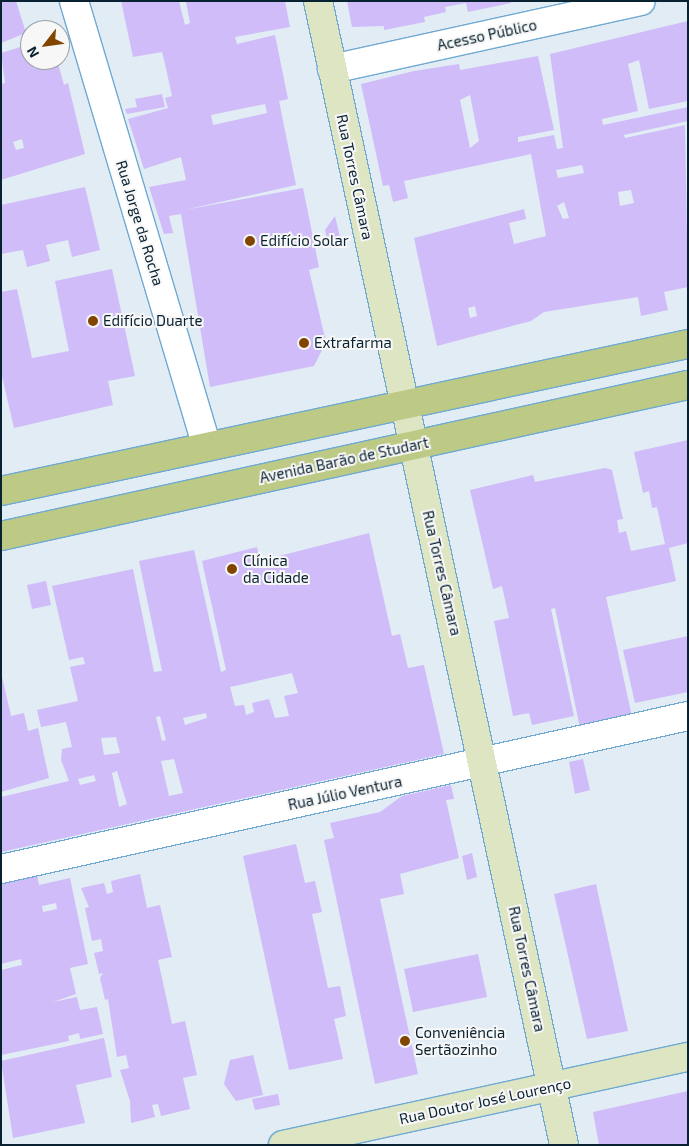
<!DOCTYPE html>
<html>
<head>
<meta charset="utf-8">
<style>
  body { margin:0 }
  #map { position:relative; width:689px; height:1146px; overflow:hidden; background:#e1ecf5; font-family:"Exo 2",sans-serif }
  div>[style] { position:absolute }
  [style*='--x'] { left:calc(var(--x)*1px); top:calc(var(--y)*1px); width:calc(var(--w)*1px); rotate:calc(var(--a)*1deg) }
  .building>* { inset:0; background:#d0bcf8 }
  .roads { filter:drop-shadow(1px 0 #6fa9d2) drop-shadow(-1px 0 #6fa9d2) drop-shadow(0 1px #6fa9d2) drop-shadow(0 -1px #6fa9d2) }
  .street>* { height:28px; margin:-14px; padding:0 14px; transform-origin:14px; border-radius:14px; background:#fff }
  .secondary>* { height:28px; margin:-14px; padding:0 14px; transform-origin:14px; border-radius:14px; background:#dee5c3 }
  .primary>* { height:28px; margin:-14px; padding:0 14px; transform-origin:14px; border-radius:14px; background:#bcca86 }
  .dots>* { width:14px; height:14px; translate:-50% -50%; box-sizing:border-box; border:2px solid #f7f7f7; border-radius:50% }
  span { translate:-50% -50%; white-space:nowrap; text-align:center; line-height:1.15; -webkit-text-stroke:4px #f7f7f7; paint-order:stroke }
  .street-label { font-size:15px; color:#092231 }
  .poi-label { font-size:15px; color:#092231 }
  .left { translate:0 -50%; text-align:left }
  .frame { position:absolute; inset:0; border:2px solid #092231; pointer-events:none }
  .north { position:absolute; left:20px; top:20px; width:50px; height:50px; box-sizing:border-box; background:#f7f7f7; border:1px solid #98a2a8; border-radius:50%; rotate:240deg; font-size:14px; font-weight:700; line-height:20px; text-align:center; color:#092231 }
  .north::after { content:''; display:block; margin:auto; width:18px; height:22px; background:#814500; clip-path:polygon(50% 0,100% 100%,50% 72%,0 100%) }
</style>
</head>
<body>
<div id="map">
  <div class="building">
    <i style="clip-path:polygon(1px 1px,16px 1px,26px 33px,1px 43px)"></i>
    <i style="clip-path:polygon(evenodd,121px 1px,179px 1px,185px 25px,190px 23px,186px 2px,285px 1px,290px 27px,235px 37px,237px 44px,275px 35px,288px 99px,279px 101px,296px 185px,184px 210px,303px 188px,319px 267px,309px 270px,326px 342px,314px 366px,210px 387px,181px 214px,169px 216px,173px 233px,164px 234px,149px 187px,186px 180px,181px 157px,144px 169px,128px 119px,168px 108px,165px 98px,172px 96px,165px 64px,162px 52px,133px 57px,121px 1px,265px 104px,267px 113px,213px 125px,211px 115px,265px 104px)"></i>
    <i style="clip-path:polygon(347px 1px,511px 1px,511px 3px,468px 12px,466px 3px,445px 7px,446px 12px,424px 17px,425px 22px,384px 30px,384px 26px,352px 27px)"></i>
    <i style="clip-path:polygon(evenodd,688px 21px,688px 101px,649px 109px,639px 60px,628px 64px,638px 111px,602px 119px,603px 125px,688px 107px,688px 121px,624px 135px,625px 138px,685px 125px,688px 287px,664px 292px,668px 310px,641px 316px,638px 297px,544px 312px,531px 321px,437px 346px,414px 238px,524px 209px,526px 219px,509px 223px,514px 244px,546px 236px,531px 154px,404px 181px,408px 198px,393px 202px,389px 185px,383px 186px,361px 84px,414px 71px,459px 64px,460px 70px,538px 56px,554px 130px,518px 137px,518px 142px,554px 135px,557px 149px,563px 148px,550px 54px,688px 21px,470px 95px,479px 141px,470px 148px,460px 100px,470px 95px,688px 21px,582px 165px,584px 173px,558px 178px,556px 170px,582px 165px,688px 21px,631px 190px,634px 203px,620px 206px,618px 192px,631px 190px,688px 21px,564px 202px,569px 218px,563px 219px,557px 206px,564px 202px,688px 21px,475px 306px,477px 316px,470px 318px,468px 308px,475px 306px)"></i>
    <i style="clip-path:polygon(evenodd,30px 44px,30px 60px,57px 60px,64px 85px,68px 83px,85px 154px,1px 180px,1px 84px,5px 83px,1px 53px,30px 44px,22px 139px,24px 148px,16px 150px,13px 142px,22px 139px)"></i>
    <i style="clip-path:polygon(162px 94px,165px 107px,127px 114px,125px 109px,137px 107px,135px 99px)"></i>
    <i style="clip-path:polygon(85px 187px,100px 250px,72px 257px,68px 240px,46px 245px,50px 261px,27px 267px,23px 250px,1px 254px,1px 205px)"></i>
    <i style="clip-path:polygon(335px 216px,340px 237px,327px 239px,325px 230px)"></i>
    <i style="clip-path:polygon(112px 269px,135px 376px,108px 381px,113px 405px,14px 428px,1px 372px,1px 292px,17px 289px,32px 358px,69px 351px,55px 281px)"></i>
    <i style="clip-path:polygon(688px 440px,688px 543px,669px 548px,676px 581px,606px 597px,632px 717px,580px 728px,555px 608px,551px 609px,574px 716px,532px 725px,529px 713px,513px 716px,494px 621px,509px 618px,502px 586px,493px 589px,470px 490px,533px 475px,535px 482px,605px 468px,612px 470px,623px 519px,617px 520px,619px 533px,626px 531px,631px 551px,665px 544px,657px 507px,652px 508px,649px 491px,643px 493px,634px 452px)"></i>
    <i style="clip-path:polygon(evenodd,369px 533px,392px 636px,400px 634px,408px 668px,424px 665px,444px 754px,1px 852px,1px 797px,69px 781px,61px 760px,62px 749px,72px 747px,66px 722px,41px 727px,37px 710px,78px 701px,70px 667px,85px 664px,83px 657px,69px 660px,52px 586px,133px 569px,154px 672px,162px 671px,139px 561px,194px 550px,221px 672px,226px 670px,202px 561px,257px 547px,260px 561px,369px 533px,292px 673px,298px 693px,284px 696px,289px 716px,275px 718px,269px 699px,252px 703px,254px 712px,246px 715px,244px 705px,235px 706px,230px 687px,292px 673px,369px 533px,206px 713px,207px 718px,185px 725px,183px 718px,206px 713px,369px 533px,160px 716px,166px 740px,162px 741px,156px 717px,160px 716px,369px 533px,116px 737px,120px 753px,104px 755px,101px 738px,116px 737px,369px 533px,174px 759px,183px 793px,169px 796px,161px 761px,174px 759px,369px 533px,117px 771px,127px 804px,119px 807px,112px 773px,117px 771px,369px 533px,94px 775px,96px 781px,80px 785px,78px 779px,94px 775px)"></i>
    <i style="clip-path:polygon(46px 581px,51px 605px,32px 609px,27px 585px)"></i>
    <i style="clip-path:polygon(688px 636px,688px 692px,635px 703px,623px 650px)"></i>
    <i style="clip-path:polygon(1px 672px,11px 716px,24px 713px,28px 731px,38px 728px,49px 778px,1px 792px)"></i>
    <i style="clip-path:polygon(583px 759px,590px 790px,575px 794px,569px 762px)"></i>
    <i style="clip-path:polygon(451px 785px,454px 799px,446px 800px,459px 858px,400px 874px,404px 894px,380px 899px,418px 1074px,375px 1084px,324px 840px,334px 838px,330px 823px,380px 812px,402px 796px)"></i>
    <i style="clip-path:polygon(296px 844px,305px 883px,315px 881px,322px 912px,312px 914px,328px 988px,340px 986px,346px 1016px,334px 1019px,343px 1059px,289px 1070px,243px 856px)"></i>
    <i style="clip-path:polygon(472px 853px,477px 877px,467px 880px,462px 856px)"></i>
    <i style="clip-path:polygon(140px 874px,147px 908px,160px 905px,172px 957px,158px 960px,172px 1024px,185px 1021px,197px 1075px,183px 1078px,190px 1109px,161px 1116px,158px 1104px,152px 1105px,155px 1117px,131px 1123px,130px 1101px,120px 1070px,129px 1068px,126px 1055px,117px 1057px,108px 999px,105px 1000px,100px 978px,103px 973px,99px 974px,94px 953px,103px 951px,101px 939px,92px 941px,85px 908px,89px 907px,81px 888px,104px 883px,107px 894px,113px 892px,111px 881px)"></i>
    <i style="clip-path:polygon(evenodd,37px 875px,39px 885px,70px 878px,88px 964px,70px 968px,76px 994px,53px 1002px,77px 997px,80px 1010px,97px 1007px,103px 1034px,80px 1039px,79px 1033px,68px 1036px,69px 1041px,1px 1055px,1px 970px,22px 965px,21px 959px,1px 964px,1px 883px,37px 875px,56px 903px,57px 909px,43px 912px,42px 906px,56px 903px)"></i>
    <i style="clip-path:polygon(596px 884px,628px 1031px,587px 1039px,554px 894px)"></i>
    <i style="clip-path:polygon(478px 954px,487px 997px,413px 1012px,404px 969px)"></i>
    <i style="clip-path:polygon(104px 1038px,112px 1077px,76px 1085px,85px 1123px,13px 1138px,1px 1061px)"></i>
    <i style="clip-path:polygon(253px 1055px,263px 1095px,236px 1101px,224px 1084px,230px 1060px)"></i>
    <i style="clip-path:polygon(688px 1091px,688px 1145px,599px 1145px,593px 1112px)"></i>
    <i style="clip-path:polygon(278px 1094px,280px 1105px,255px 1110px,252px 1099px)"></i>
  </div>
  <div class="roads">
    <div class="street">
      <i style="--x:74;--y:1;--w:463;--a:73.4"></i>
      <i style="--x:332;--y:69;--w:316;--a:-12.4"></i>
      <i style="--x:1;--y:869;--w:704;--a:-12.56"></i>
    </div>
    <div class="secondary">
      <i style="--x:318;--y:1;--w:1170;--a:77.86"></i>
      <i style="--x:283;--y:1145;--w:414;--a:-12.3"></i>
    </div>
    <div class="primary">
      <i style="--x:1;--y:491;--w:703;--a:-12.08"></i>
      <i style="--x:1;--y:536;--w:703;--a:-12.4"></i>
    </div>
  </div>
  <div class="dots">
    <i style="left:250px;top:241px;background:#814500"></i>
    <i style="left:93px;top:321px;background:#814500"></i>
    <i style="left:304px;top:343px;background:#814500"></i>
    <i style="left:232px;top:569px;background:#814500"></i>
    <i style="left:405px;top:1041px;background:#814500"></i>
  </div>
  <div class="street-label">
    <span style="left:487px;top:35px;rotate:-12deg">Acesso Público</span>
    <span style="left:355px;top:177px;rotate:78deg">Rua Torres Câmara</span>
    <span style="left:140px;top:223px;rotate:73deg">Rua Jorge da Rocha</span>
    <span style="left:344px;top:460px;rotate:-12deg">Avenida Barão de Studart</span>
    <span style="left:442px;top:573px;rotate:77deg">Rua Torres Câmara</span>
    <span style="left:345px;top:793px;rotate:-12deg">Rua Júlio Ventura</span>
    <span style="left:527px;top:969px;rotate:78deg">Rua Torres Câmara</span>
    <span style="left:485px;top:1101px;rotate:-12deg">Rua Doutor José Lourenço</span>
  </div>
  <div class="poi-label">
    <span class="left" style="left:260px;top:241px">Edifício Solar</span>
    <span class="left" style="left:103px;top:321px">Edifício Duarte</span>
    <span class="left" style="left:314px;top:343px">Extrafarma</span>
    <span class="left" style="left:243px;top:569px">Clínica<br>da Cidade</span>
    <span class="left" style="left:415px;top:1041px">Conveniência<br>Sertãozinho</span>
  </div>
  <div class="frame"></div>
  <div class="north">N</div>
</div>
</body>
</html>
